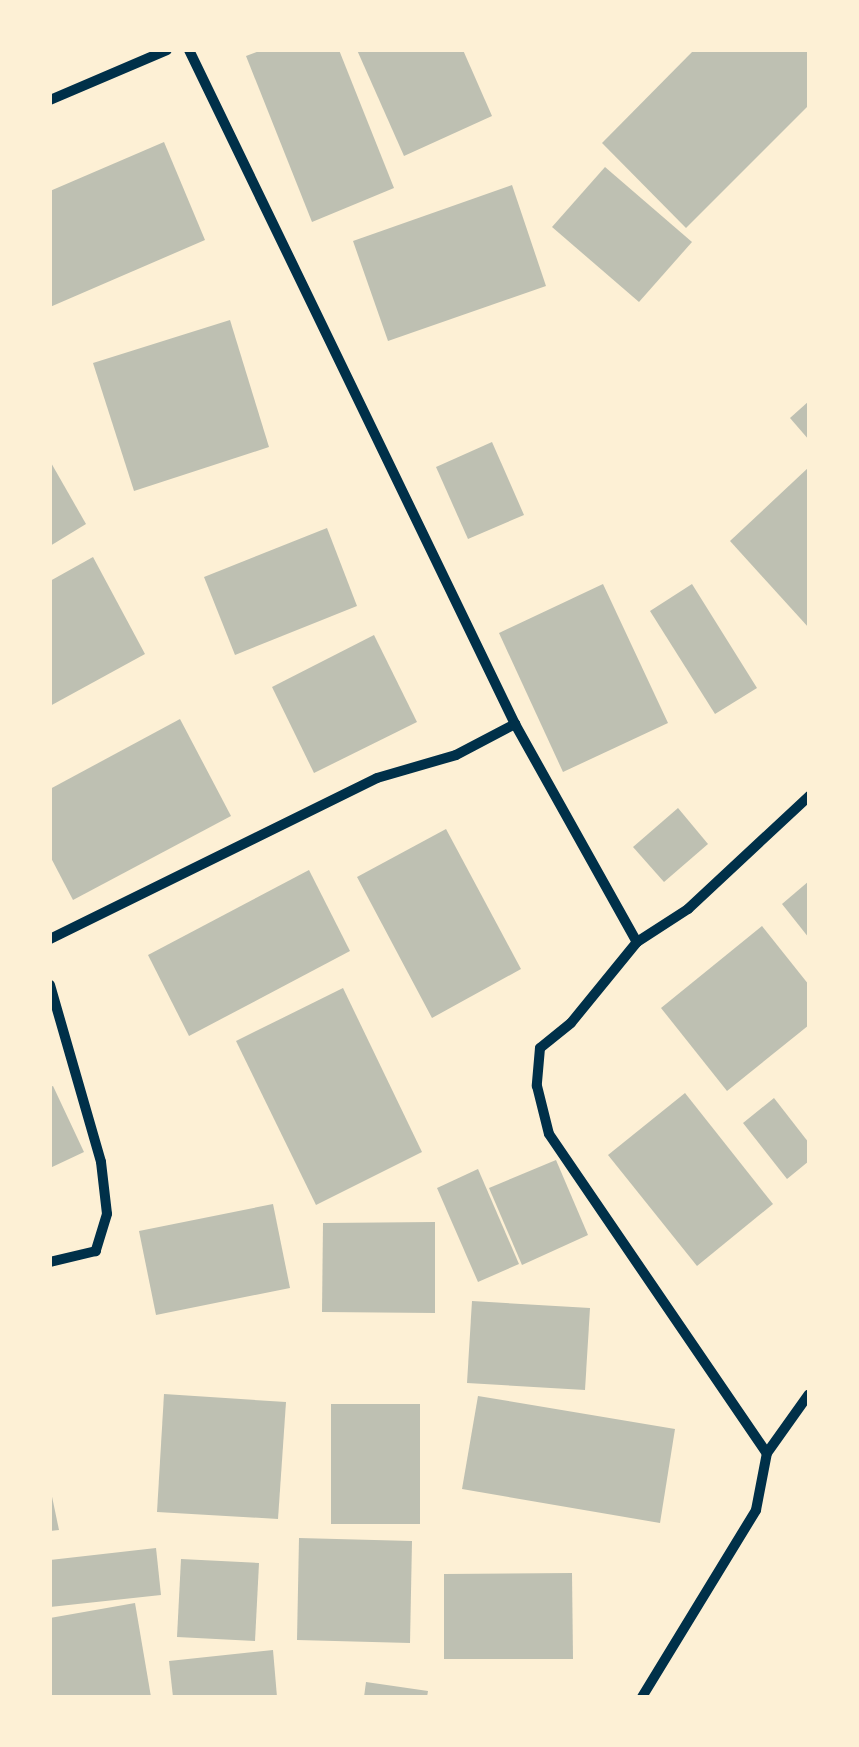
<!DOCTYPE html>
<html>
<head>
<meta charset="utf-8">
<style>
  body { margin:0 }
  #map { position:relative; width:859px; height:1747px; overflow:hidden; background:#fdf0d5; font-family:Raleway,sans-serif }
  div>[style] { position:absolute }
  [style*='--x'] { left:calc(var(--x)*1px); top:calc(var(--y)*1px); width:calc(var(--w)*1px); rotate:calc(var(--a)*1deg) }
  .building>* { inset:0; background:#bec0b2 }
  .minor>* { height:10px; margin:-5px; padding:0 5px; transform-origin:5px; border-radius:5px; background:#003049 }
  span { translate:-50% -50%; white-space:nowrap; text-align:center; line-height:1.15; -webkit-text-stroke:8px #fdf0d5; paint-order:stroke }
  .frame { position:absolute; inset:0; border:52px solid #fdf0d5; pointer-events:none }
</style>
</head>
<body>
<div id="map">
  <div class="building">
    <i style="clip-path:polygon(262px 50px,339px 50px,394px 188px,312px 222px,246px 56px)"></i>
    <i style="clip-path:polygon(357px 50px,463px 50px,492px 116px,404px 156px)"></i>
    <i style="clip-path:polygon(694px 50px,809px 50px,809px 105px,686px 228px,602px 143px)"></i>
    <i style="clip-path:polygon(164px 142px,205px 240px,50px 307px,50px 191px)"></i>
    <i style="clip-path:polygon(605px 167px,692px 242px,639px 302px,552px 227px)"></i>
    <i style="clip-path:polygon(512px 185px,546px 286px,388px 341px,353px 241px)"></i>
    <i style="clip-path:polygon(230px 320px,269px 447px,134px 491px,93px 363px)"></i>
    <i style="clip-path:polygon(809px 401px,809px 440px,790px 418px)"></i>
    <i style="clip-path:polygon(492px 442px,524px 515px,468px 539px,436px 467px)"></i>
    <i style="clip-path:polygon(50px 461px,86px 524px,50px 546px)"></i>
    <i style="clip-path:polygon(809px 467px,809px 628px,730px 541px)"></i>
    <i style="clip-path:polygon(327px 528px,357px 606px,235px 655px,204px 577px)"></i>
    <i style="clip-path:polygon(93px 557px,145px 654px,50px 706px,50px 581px)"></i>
    <i style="clip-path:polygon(603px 584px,668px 723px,563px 772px,499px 633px)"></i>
    <i style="clip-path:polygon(692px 584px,757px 688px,715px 714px,650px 611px)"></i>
    <i style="clip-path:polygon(374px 635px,417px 722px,314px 773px,272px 687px)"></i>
    <i style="clip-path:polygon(180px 719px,231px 816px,73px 900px,50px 856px,50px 789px)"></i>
    <i style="clip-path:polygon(678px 808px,708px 844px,664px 882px,633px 847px)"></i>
    <i style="clip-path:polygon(446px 829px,521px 969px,432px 1018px,357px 877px)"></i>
    <i style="clip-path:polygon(309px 870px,350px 951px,189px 1036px,148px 955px)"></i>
    <i style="clip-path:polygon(809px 881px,809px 938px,782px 904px)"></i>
    <i style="clip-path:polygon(762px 926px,809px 985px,809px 1025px,727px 1091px,661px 1008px)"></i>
    <i style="clip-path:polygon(343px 988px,422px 1152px,316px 1205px,236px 1041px)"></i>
    <i style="clip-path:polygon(53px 1086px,84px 1152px,50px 1168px,50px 1087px)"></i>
    <i style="clip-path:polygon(685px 1093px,773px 1204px,697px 1266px,608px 1155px)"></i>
    <i style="clip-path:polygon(774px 1098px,809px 1143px,809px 1161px,787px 1179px,743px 1123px)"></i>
    <i style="clip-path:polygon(556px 1160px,588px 1235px,522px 1265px,489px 1188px)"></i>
    <i style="clip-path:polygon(478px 1169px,519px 1264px,478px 1282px,437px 1188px)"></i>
    <i style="clip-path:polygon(273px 1204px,290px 1288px,156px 1315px,139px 1231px)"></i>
    <i style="clip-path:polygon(435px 1222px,435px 1313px,322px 1312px,323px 1223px)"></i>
    <i style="clip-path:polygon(472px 1301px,590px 1308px,585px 1390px,467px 1383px)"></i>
    <i style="clip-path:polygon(164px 1394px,286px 1402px,278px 1519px,157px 1512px)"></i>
    <i style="clip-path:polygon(478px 1396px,675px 1429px,660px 1523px,462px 1489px)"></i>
    <i style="clip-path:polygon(331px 1404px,420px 1404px,420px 1524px,331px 1524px)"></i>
    <i style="clip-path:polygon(50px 1487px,59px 1530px,50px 1531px)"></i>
    <i style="clip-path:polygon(299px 1538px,412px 1541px,410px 1643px,297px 1640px)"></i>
    <i style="clip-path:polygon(156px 1548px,161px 1595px,50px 1607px,50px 1560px)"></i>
    <i style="clip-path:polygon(181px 1559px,259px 1563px,255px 1641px,177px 1637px)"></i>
    <i style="clip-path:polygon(572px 1573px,573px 1659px,444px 1659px,444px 1574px)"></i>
    <i style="clip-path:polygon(135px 1603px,151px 1697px,50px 1697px,50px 1618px)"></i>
    <i style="clip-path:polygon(273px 1650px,277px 1697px,173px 1697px,169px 1661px)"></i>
    <i style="clip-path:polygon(366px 1682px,428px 1691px,427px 1697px,364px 1697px)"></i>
  </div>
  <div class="minor">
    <i style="--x:189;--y:50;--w:749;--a:64.19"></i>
    <i style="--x:50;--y:100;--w:127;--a:-23.1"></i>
    <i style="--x:50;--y:939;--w:364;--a:-26.2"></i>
    <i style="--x:377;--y:778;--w:82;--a:-16.2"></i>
    <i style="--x:456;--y:755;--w:67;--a:-27.7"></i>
    <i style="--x:515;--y:724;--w:250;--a:60.8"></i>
    <i style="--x:637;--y:942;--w:61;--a:-32.9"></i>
    <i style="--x:688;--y:909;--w:166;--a:-43"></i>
    <i style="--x:637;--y:942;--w:104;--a:129.2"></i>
    <i style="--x:571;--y:1023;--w:40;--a:141"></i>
    <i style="--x:540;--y:1048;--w:38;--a:95"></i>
    <i style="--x:537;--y:1086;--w:49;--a:76"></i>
    <i style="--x:549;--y:1134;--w:386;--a:55.7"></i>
    <i style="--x:50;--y:985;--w:184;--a:73.9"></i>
    <i style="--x:101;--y:1162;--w:52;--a:83.4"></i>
    <i style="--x:107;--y:1214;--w:39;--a:107"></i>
    <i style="--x:96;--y:1251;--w:47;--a:166.6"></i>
    <i style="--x:642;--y:1697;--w:219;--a:-58.6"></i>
    <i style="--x:756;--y:1510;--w:58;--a:-79.1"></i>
    <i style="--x:767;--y:1453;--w:72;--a:-54.6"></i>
  </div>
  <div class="frame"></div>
</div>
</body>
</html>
